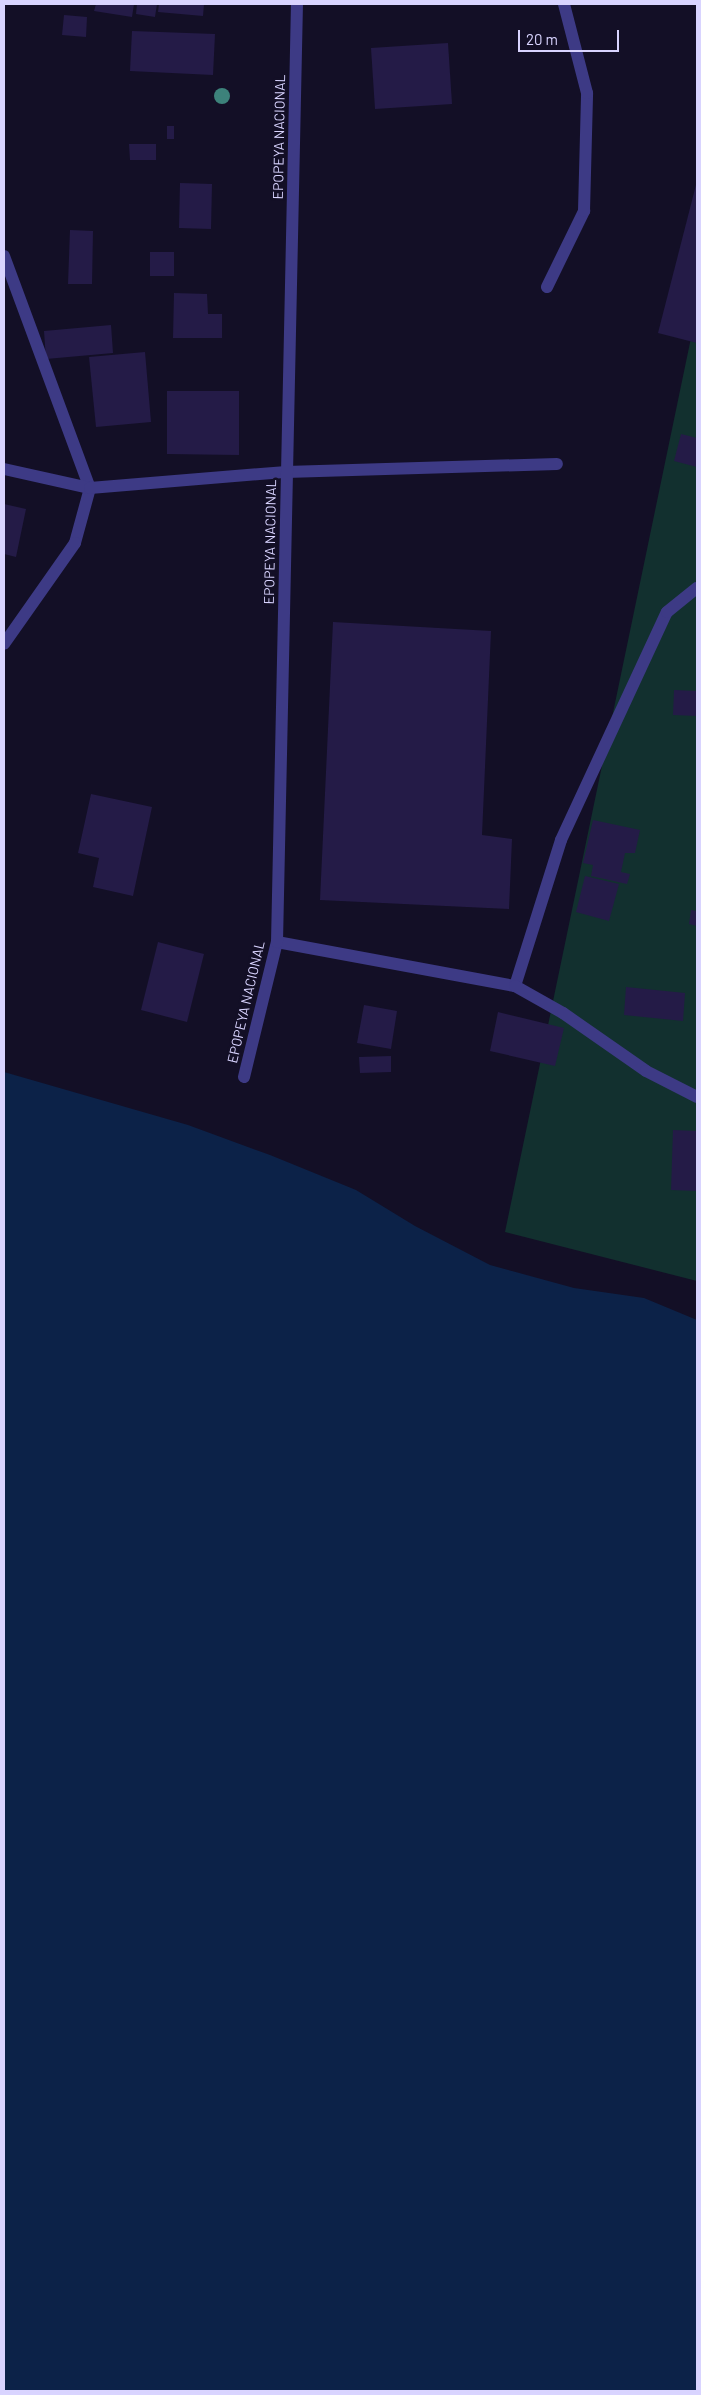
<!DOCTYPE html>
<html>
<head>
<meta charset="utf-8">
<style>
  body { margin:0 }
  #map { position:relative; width:701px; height:2395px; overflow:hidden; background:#130f26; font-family:Barlow,sans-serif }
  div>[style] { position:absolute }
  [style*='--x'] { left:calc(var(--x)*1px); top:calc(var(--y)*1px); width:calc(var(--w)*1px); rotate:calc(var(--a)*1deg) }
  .green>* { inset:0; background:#12302f }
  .water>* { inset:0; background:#0c2248 }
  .building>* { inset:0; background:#241b47 }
  .service>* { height:12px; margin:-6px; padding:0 6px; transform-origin:6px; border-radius:6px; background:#3d3a85 }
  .minor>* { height:12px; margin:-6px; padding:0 6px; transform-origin:6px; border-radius:6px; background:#3d3a85 }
  .tertiary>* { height:12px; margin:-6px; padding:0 6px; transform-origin:6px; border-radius:6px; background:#3d3a85 }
  .trees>* { width:16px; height:16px; margin:-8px; border-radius:50%; background:#3d827b }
  span { translate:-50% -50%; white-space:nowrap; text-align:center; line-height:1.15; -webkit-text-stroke:5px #130f26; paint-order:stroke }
  .street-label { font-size:14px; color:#d9d4ff }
  .frame { position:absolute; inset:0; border:5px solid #d9d4ff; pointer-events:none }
  .scale { position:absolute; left:518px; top:30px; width:101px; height:22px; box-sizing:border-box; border:2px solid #d9d4ff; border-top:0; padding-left:6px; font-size:15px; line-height:18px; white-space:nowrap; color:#d9d4ff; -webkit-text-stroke:4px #130f26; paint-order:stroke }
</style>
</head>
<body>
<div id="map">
  <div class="green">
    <i style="clip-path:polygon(697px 309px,697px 1281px,505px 1232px)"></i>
  </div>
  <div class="water">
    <i style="clip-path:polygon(4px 1072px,188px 1125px,270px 1155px,356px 1190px,415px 1226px,490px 1265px,574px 1288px,644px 1298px,697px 1320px,697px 2391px,4px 2391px)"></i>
  </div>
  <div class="building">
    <i style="clip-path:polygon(96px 4px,134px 4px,132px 17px,94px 11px)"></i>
    <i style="clip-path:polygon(137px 4px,157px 4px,155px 17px,136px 14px)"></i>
    <i style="clip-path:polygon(159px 4px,204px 4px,203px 16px,158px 12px)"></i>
    <i style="clip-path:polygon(64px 15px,87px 17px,86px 37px,62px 35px)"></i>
    <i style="clip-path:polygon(132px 31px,215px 34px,213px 75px,130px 71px)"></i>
    <i style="clip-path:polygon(448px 43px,452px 104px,375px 109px,371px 48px)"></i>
    <i style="clip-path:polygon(167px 126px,174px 126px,174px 139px,167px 139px)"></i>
    <i style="clip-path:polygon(129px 144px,156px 144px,156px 160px,130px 160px)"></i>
    <i style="clip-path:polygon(697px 181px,697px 343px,658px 333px)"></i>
    <i style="clip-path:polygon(180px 183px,212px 184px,211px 229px,179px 228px)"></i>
    <i style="clip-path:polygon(70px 230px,93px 231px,92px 284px,68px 284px)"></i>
    <i style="clip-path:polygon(150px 252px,174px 252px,174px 276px,150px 276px)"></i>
    <i style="clip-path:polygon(174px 293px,207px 294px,208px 314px,222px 314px,222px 338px,173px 338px)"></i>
    <i style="clip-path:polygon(111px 325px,113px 353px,46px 359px,44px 331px)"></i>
    <i style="clip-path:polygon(145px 352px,151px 422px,96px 427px,89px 357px)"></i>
    <i style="clip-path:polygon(167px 391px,239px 391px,239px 455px,167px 454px)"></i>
    <i style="clip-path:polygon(681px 434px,697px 438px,697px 467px,674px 461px)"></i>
    <i style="clip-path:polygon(4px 504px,26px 509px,16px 557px,4px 554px)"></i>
    <i style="clip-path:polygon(333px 622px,491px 631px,482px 835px,512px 839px,509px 909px,320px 900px)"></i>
    <i style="clip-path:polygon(674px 690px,697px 691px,697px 716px,673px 715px)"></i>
    <i style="clip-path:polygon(91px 794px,152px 807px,133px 896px,93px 887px,99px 858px,78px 853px)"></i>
    <i style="clip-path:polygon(593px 820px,640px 830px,635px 853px,625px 853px,621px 872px,630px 874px,627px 884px,591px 876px,593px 865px,583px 863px)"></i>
    <i style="clip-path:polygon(585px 876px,619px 884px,609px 921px,576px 912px)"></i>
    <i style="clip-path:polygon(691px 910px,697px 911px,697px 926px,689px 924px)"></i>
    <i style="clip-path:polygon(158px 942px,204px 954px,187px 1022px,141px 1010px)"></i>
    <i style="clip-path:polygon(626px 987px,685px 993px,683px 1021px,624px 1015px)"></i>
    <i style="clip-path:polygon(364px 1005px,397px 1011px,391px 1049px,357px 1043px)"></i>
    <i style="clip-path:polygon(498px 1012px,564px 1028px,555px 1066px,490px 1051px)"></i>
    <i style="clip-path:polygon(391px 1056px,391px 1072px,360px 1073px,359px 1057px)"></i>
    <i style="clip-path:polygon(673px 1130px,697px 1131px,697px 1191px,671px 1190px)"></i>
  </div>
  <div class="service">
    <i style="--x:4;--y:256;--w:247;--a:69.7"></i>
    <i style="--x:90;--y:488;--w:57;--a:105.3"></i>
    <i style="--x:75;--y:543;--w:123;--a:125.1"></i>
    <i style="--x:547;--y:287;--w:85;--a:-64"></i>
    <i style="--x:584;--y:211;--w:118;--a:-88.5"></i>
    <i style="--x:587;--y:93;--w:92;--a:-104.5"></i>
    <i style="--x:4;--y:469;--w:88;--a:12.5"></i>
    <i style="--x:90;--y:488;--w:197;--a:-4.7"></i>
    <i style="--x:286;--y:472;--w:271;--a:-1.7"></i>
  </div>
  <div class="minor">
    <i style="--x:515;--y:986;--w:153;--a:-72.5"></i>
    <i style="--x:561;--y:840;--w:251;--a:-65.1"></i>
    <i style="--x:667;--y:612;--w:38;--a:-39"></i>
    <i style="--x:244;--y:1077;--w:139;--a:-76.3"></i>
    <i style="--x:277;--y:942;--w:242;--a:10.5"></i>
    <i style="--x:515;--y:986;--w:55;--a:29.4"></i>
    <i style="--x:563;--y:1013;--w:101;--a:34.9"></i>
    <i style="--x:646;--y:1071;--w:57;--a:27"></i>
  </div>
  <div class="tertiary">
    <i style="--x:277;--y:942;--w:938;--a:-88.78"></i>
  </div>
  <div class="trees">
    <i style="left:222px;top:96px"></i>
  </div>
  <div class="street-label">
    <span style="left:279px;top:137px;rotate:-89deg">EPOPEYA NACIONAL</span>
    <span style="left:270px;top:542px;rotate:-89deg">EPOPEYA NACIONAL</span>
    <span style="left:246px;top:1002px;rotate:-77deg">EPOPEYA NACIONAL</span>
  </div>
  <div class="frame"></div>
  <div class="scale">20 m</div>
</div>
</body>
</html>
